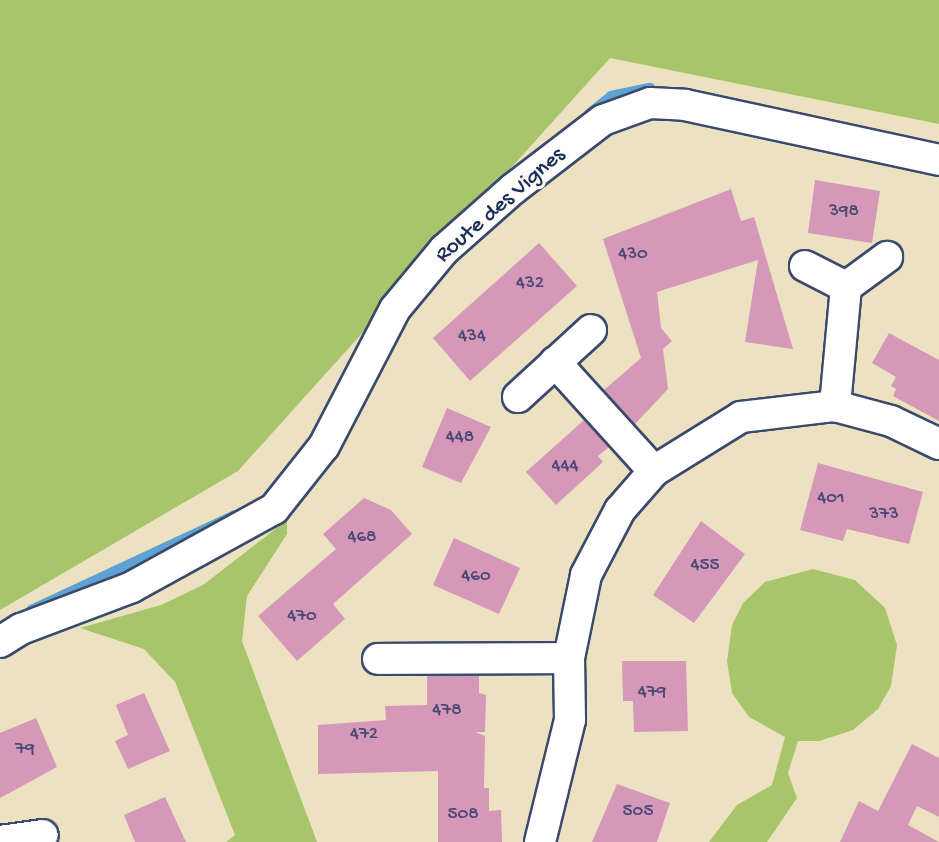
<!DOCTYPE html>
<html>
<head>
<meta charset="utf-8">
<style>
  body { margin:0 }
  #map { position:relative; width:939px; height:842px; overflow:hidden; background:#ece2c2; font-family:"Gochi Hand",sans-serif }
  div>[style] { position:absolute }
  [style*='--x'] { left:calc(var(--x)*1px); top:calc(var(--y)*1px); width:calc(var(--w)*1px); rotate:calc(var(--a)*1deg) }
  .green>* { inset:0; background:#a8c56c }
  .stream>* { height:10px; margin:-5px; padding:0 5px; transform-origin:5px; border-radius:5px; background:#5fa1d3 }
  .building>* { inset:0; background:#d598b9 }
  .roads { filter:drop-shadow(2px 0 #3a4a6d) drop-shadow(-2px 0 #3a4a6d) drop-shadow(0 2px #3a4a6d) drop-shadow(0 -2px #3a4a6d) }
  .minor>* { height:30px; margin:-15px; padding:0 15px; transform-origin:15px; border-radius:15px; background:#fff }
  span { translate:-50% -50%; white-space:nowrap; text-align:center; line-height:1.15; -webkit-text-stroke:6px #fdfcf7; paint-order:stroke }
  .number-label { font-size:19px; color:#4a4975 }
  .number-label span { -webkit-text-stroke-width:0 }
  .street-label { font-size:23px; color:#1b2f5e }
</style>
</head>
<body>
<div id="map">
  <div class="green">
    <i style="clip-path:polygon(0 0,939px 0,939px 124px,610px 58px,238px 471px,0 610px)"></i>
    <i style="clip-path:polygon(287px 520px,287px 534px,247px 596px,242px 641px,317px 842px,226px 842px,235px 835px,175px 682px,144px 649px,80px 628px,161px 605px,203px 585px)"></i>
    <i style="clip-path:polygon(813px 569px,855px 580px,885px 608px,897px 645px,891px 686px,878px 709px,853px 730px,819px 741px,798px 741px,788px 773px,797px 798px,767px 842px,709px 842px,737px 805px,772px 785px,785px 737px,749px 717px,732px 693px,727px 661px,732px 625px,743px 603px,765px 582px)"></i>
  </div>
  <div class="stream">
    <i style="--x:589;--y:114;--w:28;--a:-39"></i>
    <i style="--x:611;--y:96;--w:40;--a:-12"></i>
    <i style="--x:31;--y:610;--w:225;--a:-25"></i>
  </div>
  <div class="building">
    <i style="clip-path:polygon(815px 180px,880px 191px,872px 243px,808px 233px)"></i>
    <i style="clip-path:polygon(731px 189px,741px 221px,754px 217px,793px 349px,745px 342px,758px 260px,657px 292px,661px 328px,672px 341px,663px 349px,668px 389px,635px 424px,604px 390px,641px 358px,603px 239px)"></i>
    <i style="clip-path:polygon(539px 243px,577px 286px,470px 381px,433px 338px)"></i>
    <i style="clip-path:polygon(889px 333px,939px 360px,939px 421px,893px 396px,896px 389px,891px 386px,896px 377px,872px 363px)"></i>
    <i style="clip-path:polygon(447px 408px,491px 427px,461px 483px,422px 467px)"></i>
    <i style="clip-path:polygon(584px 420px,609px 447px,598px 456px,603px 462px,556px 505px,526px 472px)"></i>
    <i style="clip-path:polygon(818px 463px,923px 492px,909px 544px,847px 529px,843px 541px,800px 530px)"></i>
    <i style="clip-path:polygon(364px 498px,391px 510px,412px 534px,333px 604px,345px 619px,297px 661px,258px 616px,336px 549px,323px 534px)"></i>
    <i style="clip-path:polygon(701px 521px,745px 554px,694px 623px,653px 595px)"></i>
    <i style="clip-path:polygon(454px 538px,520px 568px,499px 614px,433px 585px)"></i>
    <i style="clip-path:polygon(622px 661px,686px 661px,688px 731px,634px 732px,633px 701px,623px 701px)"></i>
    <i style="clip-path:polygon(427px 676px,479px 676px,479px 693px,486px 695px,485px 732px,475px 732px,485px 736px,484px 788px,489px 788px,489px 811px,501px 810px,502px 842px,438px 842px,438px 771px,318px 774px,318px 725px,386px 720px,385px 706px,427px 705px)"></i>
    <i style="clip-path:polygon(144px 693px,170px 751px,128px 769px,115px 741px,128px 735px,116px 705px)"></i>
    <i style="clip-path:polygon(36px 718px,57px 767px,0 798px,0 733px)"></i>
    <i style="clip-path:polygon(912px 744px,939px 758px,939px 817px,917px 806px,908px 825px,939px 842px,840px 842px,859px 801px,878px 811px)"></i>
    <i style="clip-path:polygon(617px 784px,670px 803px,657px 842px,592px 842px)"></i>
    <i style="clip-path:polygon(165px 797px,186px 842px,135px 842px,124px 815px)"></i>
  </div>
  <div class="roads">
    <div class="minor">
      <i style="--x:805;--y:266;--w:46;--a:27.1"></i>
      <i style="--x:846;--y:287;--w:120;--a:95.3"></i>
      <i style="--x:846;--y:287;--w:51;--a:-36.2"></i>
      <i style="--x:555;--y:362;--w:147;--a:47.8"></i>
      <i style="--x:518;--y:397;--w:99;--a:-42.5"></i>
      <i style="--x:0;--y:642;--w:25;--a:-32"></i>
      <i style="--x:21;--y:629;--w:119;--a:-20.7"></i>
      <i style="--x:132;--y:587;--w:162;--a:-28.8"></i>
      <i style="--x:274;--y:509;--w:80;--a:-51.6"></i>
      <i style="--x:324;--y:446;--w:154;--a:-62.6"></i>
      <i style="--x:395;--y:309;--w:77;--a:-50.3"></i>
      <i style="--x:444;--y:250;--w:92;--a:-41.5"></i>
      <i style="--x:513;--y:189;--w:113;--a:-37.5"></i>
      <i style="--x:603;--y:120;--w:50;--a:-19.9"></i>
      <i style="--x:650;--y:103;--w:35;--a:3"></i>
      <i style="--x:685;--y:105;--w:260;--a:12.2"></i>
      <i style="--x:378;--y:659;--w:191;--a:-0.3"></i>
      <i style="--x:0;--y:841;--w:43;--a:-7.9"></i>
      <i style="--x:540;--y:842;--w:126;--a:-76.2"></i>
      <i style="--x:570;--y:720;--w:62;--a:-90.9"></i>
      <i style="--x:569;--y:658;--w:85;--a:-78.4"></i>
      <i style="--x:586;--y:575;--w:73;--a:-62.4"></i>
      <i style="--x:620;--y:510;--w:52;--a:-48.9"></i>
      <i style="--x:654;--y:471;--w:102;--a:-31.8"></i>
      <i style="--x:741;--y:417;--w:95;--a:-6.7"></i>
      <i style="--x:835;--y:406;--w:58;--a:15"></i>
      <i style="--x:891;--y:421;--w:53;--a:25.6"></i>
    </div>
  </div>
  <div class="number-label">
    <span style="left:844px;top:212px">398</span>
    <span style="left:633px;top:255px">430</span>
    <span style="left:530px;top:284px">432</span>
    <span style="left:472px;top:337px">434</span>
    <span style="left:460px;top:438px">448</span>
    <span style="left:565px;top:467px">444</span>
    <span style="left:831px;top:499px">401</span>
    <span style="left:884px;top:515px">373</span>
    <span style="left:362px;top:538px">468</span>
    <span style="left:705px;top:566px">455</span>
    <span style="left:476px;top:577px">460</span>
    <span style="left:302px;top:617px">470</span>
    <span style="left:652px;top:693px">479</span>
    <span style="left:447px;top:711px">478</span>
    <span style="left:364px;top:735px">472</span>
    <span style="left:25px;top:750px">79</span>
    <span style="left:638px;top:812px">505</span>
    <span style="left:463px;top:815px">508</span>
  </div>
  <div class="street-label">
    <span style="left:501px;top:206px;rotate:-41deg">Route des Vignes</span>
  </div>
</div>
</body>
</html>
